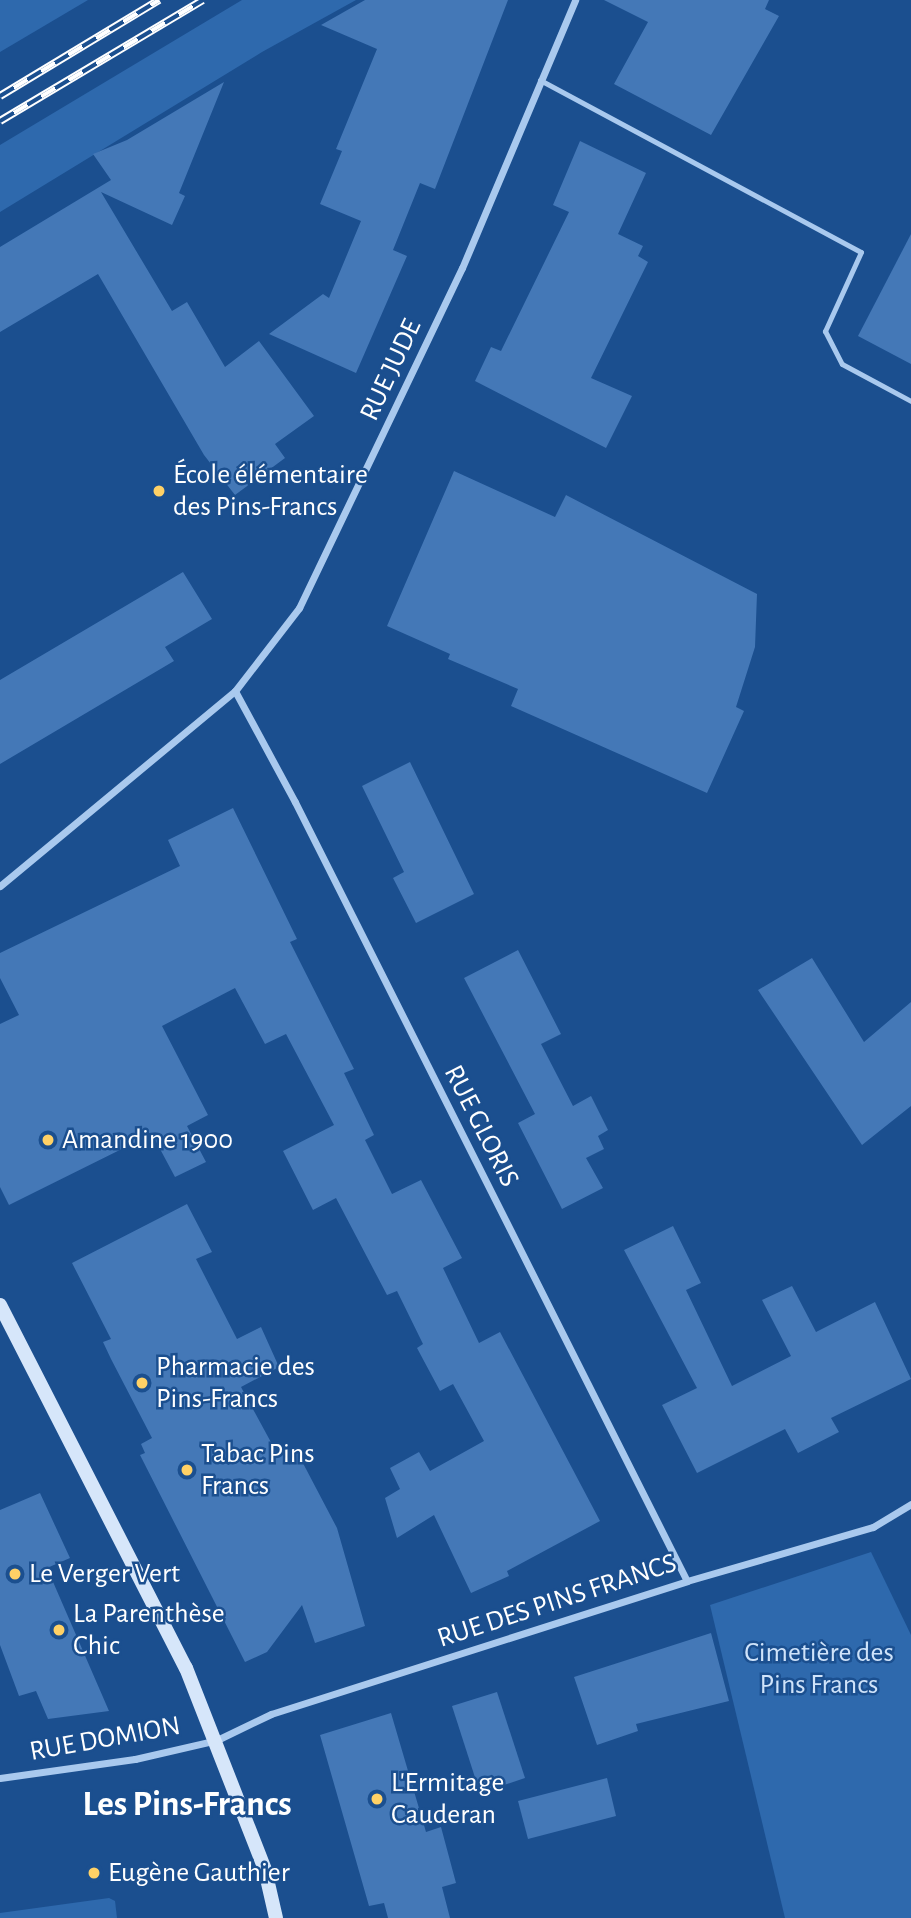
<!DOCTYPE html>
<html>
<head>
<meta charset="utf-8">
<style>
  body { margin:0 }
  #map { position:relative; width:911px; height:1918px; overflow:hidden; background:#1b4f8f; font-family:"Alegreya Sans",sans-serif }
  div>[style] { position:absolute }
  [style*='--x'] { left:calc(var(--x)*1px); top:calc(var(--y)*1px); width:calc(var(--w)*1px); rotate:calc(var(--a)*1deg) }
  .green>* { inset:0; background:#2e69ad }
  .building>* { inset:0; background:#4478b7 }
  .lane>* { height:5px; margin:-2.5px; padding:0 2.5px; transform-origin:2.5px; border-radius:2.5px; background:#a9c9ee }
  .street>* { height:7px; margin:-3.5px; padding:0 3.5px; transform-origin:3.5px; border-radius:3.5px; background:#a9c9ee }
  .secondary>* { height:14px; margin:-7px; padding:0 7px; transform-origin:7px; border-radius:7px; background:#d6e6fa }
  .rail>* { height:8px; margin-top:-4px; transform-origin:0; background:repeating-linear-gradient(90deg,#1b4f8f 0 16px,#fff 0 32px); box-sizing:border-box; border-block:2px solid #fff }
  .dots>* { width:19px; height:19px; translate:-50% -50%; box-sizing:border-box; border:4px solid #1b4f8f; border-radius:50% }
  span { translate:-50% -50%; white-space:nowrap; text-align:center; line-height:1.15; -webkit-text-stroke:5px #1b4f8f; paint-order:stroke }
  .street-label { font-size:28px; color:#fff }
  .poi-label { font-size:28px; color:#fff }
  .left { translate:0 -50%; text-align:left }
  .park-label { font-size:28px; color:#cfe3fa }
  .district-label { font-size:35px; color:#fff; font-weight:700 }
</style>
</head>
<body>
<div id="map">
  <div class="green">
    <i style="clip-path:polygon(0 0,88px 0,0 52px)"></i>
    <i style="clip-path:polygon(242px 0,356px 0,262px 52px,0 212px,0 145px)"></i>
    <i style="clip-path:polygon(871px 1552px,911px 1635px,911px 1918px,785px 1918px,710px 1605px)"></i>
    <i style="clip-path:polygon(109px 1898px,115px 1901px,117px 1918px,0 1918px,0 1913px)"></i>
  </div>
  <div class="building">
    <i style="clip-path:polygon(365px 0,508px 0,435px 189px,420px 183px,393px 250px,407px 256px,356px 373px,269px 334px,323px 294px,329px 298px,361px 221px,320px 204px,342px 151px,336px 149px,377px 49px,321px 25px)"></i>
    <i style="clip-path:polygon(604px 0,769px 0,765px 9px,779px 16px,711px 135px,614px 84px,648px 22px)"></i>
    <i style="clip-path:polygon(224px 82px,179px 193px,185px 196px,172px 225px,101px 192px,172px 311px,187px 302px,225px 367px,259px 341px,314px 416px,275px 444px,285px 458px,235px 495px,204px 455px,98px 274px,0 332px,0 247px,111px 180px,93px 154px,127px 140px)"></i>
    <i style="clip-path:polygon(580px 141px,646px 173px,618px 234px,643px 246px,638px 256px,648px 262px,591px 378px,632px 396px,606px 448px,475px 381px,491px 347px,501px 351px,569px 212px,553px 205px)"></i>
    <i style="clip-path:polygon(911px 234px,911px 364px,858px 336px)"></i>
    <i style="clip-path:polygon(454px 471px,555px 517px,566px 495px,757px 594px,755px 647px,736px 707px,744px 711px,707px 793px,511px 706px,518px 689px,448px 659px,450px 654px,387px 626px)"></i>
    <i style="clip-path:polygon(183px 572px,212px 619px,165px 647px,174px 661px,0 764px,0 680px)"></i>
    <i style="clip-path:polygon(410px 762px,474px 894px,416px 923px,393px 878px,404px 872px,362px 786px)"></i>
    <i style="clip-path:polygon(233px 808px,297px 939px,290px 942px,354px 1069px,344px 1073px,374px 1135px,365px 1140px,392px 1194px,421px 1180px,462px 1258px,443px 1268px,479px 1343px,500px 1332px,600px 1521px,507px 1571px,509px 1576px,471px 1593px,434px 1515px,397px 1538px,385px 1498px,400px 1489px,390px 1468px,419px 1452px,430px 1471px,484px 1441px,453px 1384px,440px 1391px,417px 1348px,423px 1344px,397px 1291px,387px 1295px,336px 1198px,313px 1210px,283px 1151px,334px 1125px,286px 1034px,265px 1044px,235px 988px,162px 1026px,208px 1115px,187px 1126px,206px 1162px,175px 1177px,152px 1134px,9px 1205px,0 1187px,0 1024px,19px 1015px,0 978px,0 953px,180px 866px,168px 840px)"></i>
    <i style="clip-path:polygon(518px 950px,561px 1034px,541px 1044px,573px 1106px,591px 1096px,608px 1130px,598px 1136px,604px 1149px,586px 1158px,603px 1188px,562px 1209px,518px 1123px,535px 1114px,464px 978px)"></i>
    <i style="clip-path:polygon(812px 958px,864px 1042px,911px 1002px,911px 1106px,862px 1145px,758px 990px)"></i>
    <i style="clip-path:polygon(187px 1204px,212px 1252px,196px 1259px,237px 1339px,261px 1327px,279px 1367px,241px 1387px,279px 1457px,295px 1448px,337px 1528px,365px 1626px,315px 1643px,302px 1605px,267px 1652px,245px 1662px,140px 1455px,145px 1453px,141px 1444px,152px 1438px,111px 1359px,103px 1342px,111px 1339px,72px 1263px)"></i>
    <i style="clip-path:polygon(673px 1226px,701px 1283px,686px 1290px,732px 1386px,791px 1356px,762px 1300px,792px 1286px,816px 1332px,875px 1302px,911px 1379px,831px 1418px,839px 1432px,798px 1453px,785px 1429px,697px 1473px,662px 1405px,697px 1388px,624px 1250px)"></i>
    <i style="clip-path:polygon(40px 1493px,70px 1558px,47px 1568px,109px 1711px,48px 1719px,36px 1691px,19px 1696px,0 1645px,0 1510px)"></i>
    <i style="clip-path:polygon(711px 1633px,729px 1701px,636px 1724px,638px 1731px,597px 1745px,574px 1677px)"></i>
    <i style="clip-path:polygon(497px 1692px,525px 1778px,480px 1793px,452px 1706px)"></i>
    <i style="clip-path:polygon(391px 1713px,426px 1832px,441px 1827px,456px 1883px,442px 1887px,450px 1918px,388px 1918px,384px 1903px,369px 1906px,320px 1735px)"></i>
    <i style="clip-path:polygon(607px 1778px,616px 1816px,528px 1839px,518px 1801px)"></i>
  </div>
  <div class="lane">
    <i style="--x:540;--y:80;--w:364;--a:28.2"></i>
    <i style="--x:861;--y:252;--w:87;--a:114.5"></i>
    <i style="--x:825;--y:331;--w:37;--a:63"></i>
    <i style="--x:842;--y:364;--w:78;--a:28.2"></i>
  </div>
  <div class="street">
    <i style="--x:235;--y:691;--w:126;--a:61.6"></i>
    <i style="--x:295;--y:802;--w:872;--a:63.29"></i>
    <i style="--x:0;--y:886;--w:305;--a:-39.7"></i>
    <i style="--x:235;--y:691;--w:105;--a:-52.4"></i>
    <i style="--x:299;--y:608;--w:377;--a:-64.4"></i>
    <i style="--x:462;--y:268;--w:291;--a:-67.1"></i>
    <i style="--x:0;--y:1778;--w:136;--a:-8"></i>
    <i style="--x:135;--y:1759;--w:84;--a:-13"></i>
    <i style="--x:217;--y:1740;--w:60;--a:-25.7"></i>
    <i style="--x:271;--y:1714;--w:437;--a:-17.7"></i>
    <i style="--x:687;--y:1581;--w:194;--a:-16.2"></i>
    <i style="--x:873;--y:1527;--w:44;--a:-31.2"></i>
  </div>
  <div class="secondary">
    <i style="--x:0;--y:1305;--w:408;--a:62.9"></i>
    <i style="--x:186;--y:1668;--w:217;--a:68.6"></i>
    <i style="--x:265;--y:1870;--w:49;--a:77.1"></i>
  </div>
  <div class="rail">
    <i style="--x:0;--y:96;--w:186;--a:-31.1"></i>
    <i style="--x:0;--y:121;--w:236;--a:-30.8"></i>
  </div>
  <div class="dots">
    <i style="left:159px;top:491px;background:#ffd166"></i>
    <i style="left:48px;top:1140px;background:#ffd166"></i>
    <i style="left:142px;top:1383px;background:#ffd166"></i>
    <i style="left:187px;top:1470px;background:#ffd166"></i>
    <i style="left:15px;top:1574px;background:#ffd166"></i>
    <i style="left:59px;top:1630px;background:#ffd166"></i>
    <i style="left:377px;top:1799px;background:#ffd166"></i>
    <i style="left:94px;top:1873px;background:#ffd166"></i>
  </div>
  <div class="street-label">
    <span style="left:391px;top:370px;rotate:-65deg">RUE JUDE</span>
    <span style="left:481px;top:1126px;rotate:63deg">RUE GLORIS</span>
    <span style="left:557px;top:1601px;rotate:-18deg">RUE DES PINS FRANCS</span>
    <span style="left:105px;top:1739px;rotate:-10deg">RUE DOMION</span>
  </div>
  <div class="poi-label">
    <span class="left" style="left:173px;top:491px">École élémentaire<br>des Pins-Francs</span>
    <span class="left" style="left:62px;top:1140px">Amandine 1900</span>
    <span class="left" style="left:156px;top:1383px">Pharmacie des<br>Pins-Francs</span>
    <span class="left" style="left:201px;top:1470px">Tabac Pins<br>Francs</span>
    <span class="left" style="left:29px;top:1574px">Le Verger Vert</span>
    <span class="left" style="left:73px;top:1630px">La Parenthèse<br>Chic</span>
    <span class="left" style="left:391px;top:1799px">L'Ermitage<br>Cauderan</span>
    <span class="left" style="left:108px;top:1873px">Eugène Gauthier</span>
  </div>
  <div class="park-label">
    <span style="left:819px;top:1669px">Cimetière des<br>Pins Francs</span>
  </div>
  <div class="district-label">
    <span style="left:187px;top:1805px">Les Pins-Francs</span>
  </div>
</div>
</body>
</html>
